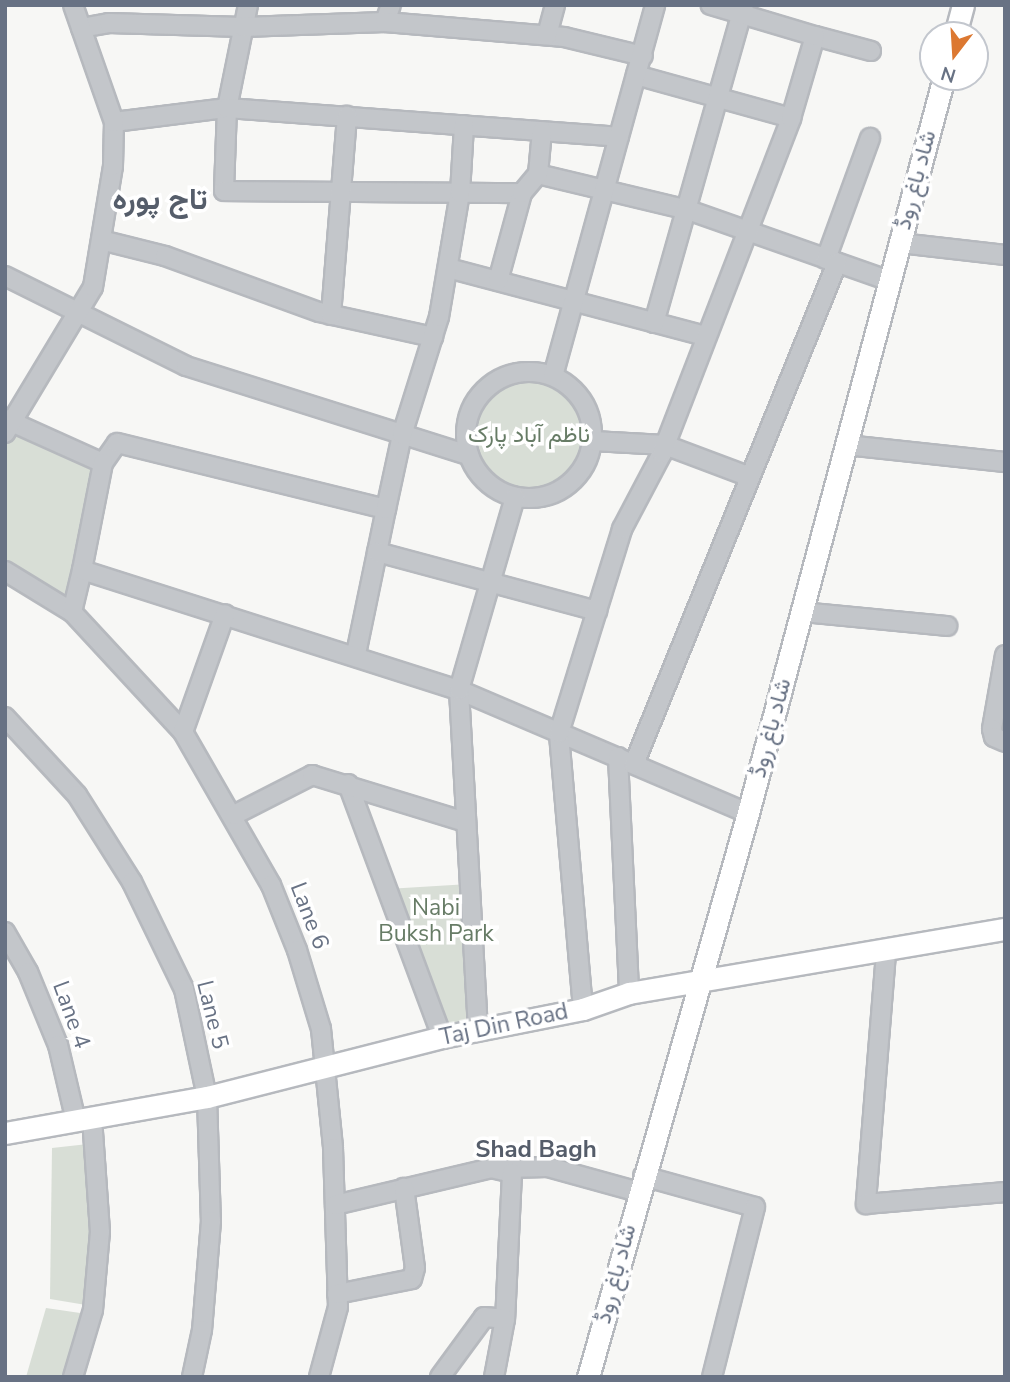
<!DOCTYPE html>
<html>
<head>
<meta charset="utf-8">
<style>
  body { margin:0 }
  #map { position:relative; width:1010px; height:1382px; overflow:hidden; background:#f7f7f5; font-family:"Nunito Sans",Vazirmatn,sans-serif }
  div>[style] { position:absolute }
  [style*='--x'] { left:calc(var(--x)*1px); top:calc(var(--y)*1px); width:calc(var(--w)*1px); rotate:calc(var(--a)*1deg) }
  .green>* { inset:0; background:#d8ded6 }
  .round { border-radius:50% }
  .roads { filter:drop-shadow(2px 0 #b6b9be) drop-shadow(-2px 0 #b6b9be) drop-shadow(0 2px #b6b9be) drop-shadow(0 -2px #b6b9be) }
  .minor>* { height:18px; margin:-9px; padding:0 9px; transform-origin:9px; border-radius:9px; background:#c3c6ca }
  .minor>.ring { margin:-9px; padding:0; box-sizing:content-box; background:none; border:18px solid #c3c6ca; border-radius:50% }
  .major>* { height:21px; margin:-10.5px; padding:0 10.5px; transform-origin:10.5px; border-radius:10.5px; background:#fff }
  span { translate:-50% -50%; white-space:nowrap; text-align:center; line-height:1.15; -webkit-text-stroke:7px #fff; paint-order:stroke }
  .street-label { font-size:23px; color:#687284 }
  .park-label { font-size:23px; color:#677c66 }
  .neighbourhood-label { font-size:24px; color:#555d6a; font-weight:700 }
  .district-label { font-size:30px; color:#555d6a; font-weight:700 }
  .frame { position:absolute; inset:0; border:7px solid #687284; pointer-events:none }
  .north { position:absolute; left:919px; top:21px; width:70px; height:70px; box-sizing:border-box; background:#fff; border:2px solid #c3c7ce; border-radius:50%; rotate:197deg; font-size:19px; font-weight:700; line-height:28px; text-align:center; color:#687284 }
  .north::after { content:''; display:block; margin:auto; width:24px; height:32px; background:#dc7831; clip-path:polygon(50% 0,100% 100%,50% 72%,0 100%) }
</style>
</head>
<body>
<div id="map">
  <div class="green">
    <i class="round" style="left:466px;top:372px;width:126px;height:126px"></i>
    <i style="clip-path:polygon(5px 419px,103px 463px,72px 612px,5px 571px)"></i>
    <i style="clip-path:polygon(469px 884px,478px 1030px,442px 1037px,387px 889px)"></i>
    <i style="clip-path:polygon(88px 1144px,95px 1234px,86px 1305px,50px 1299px,52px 1148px)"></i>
    <i style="clip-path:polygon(46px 1308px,87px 1314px,68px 1377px,26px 1377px)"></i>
  </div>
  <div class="roads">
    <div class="minor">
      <i style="--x:248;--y:5;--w:105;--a:101.5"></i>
      <i style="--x:227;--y:108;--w:83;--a:92.1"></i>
      <i style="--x:224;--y:191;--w:298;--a:0.4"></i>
      <i style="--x:385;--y:22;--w:18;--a:-71"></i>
      <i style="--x:81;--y:28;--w:28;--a:-10"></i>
      <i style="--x:109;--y:23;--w:134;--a:1.7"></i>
      <i style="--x:243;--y:27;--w:142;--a:-2"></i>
      <i style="--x:385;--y:22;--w:180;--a:4.8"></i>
      <i style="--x:564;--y:37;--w:81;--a:13.5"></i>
      <i style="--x:547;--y:35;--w:31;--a:-75"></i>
      <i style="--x:815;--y:36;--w:58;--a:15"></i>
      <i style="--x:636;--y:75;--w:161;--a:15.5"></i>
      <i style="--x:114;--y:122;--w:114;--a:-7.1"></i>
      <i style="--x:227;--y:108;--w:393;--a:4.2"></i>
      <i style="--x:538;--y:174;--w:154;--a:13.5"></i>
      <i style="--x:688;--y:210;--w:214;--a:19.4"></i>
      <i style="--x:101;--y:240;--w:66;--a:14"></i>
      <i style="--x:165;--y:256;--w:164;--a:20"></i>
      <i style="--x:319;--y:312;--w:117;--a:12.4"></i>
      <i style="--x:900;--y:243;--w:106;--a:6.5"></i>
      <i style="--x:826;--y:259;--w:129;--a:-70"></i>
      <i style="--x:448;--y:268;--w:266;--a:14.8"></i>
      <i style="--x:5;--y:276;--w:202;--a:26.4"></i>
      <i style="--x:186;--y:366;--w:297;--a:17.5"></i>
      <i style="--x:498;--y:281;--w:91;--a:-74.7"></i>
      <i style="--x:522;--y:193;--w:25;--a:-50"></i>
      <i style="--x:538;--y:174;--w:43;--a:-84.7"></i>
      <i style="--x:331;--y:315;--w:200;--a:-85.4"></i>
      <i style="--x:654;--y:323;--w:330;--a:-74.2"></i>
      <i class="ring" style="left:466px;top:372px;width:108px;height:108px"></i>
      <i style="--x:553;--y:376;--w:385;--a:-74.6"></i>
      <i style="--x:5;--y:419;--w:107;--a:24.2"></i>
      <i style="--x:103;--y:463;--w:24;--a:-55"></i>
      <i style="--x:117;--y:443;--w:277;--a:13.8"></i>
      <i style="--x:386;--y:509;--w:148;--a:101.7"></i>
      <i style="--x:5;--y:433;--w:170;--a:-58.9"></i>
      <i style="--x:93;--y:287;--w:123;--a:-80.6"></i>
      <i style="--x:113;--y:166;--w:44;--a:-88.7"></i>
      <i style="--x:114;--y:122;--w:124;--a:-109.3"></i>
      <i style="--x:593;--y:441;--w:72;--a:3.2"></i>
      <i style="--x:665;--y:445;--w:91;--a:20.6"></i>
      <i style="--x:846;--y:445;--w:160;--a:6.1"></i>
      <i style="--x:386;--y:509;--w:76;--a:-77.8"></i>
      <i style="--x:402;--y:435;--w:124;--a:-72.6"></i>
      <i style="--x:439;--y:317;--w:126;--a:-80.4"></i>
      <i style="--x:460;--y:193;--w:68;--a:-86.6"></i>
      <i style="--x:377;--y:552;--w:228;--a:15"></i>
      <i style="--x:82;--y:570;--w:109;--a:-78.9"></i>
      <i style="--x:5;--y:571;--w:79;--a:31.5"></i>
      <i style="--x:72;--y:612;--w:163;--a:47.2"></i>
      <i style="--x:183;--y:732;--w:177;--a:60.1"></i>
      <i style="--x:271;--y:885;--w:70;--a:68.2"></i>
      <i style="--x:297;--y:950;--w:83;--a:73.1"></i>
      <i style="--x:321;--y:1029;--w:120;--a:84.2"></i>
      <i style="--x:333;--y:1148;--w:159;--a:88.2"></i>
      <i style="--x:338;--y:1307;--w:73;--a:105.2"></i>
      <i style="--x:72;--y:612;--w:43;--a:-76.6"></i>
      <i style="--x:82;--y:570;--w:396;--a:17.7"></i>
      <i style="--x:459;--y:690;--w:314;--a:23.1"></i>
      <i style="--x:802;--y:612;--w:146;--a:5.5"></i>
      <i style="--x:1005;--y:655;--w:75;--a:100"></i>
      <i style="--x:992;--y:729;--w:8;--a:76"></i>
      <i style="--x:994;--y:737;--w:12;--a:24"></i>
      <i style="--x:5;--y:717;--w:106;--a:47.3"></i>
      <i style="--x:77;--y:795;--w:103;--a:57.7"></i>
      <i style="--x:132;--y:882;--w:119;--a:64.1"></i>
      <i style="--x:184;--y:989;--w:110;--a:78"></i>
      <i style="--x:207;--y:1097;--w:124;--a:88.2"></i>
      <i style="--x:211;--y:1221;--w:109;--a:94.7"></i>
      <i style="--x:202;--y:1330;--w:48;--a:102"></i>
      <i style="--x:183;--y:732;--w:125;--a:-70.4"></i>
      <i style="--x:618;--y:757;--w:236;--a:87.3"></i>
      <i style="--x:634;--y:764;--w:541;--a:-67.94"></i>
      <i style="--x:348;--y:784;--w:270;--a:69.6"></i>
      <i style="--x:234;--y:815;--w:88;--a:-27.1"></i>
      <i style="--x:312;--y:775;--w:161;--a:17"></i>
      <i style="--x:5;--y:932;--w:46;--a:60.1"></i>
      <i style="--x:28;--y:972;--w:79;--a:67.7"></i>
      <i style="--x:58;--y:1045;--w:78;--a:76.7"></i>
      <i style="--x:886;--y:953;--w:252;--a:94.6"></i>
      <i style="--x:866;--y:1204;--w:140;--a:-4.9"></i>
      <i style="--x:583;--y:1009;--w:277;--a:-95"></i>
      <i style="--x:559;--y:733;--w:214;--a:-72.8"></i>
      <i style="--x:622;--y:529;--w:86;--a:-62.2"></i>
      <i style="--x:662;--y:453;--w:359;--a:-68.9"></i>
      <i style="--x:791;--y:118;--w:85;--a:-73.7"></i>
      <i style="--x:815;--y:36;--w:109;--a:-163.4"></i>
      <i style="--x:478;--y:1030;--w:341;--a:-93.2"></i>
      <i style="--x:459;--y:690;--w:201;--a:-73.8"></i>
      <i style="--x:503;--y:1168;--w:45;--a:-1.3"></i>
      <i style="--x:548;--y:1167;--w:94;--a:15.4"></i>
      <i style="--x:643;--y:1176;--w:116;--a:15.5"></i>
      <i style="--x:755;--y:1207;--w:175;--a:104.2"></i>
      <i style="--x:335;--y:1205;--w:160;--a:-13.3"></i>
      <i style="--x:491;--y:1168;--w:22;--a:13"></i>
      <i style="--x:512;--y:1173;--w:146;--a:92.7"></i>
      <i style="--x:505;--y:1319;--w:59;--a:100.7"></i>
      <i style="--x:337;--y:1294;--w:76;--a:-11.3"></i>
      <i style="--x:412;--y:1279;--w:11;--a:-75"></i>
      <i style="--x:415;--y:1268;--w:81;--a:-97.8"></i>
      <i style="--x:73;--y:1377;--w:70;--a:-73.4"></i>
      <i style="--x:93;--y:1310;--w:78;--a:-84.9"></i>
      <i style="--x:100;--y:1232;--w:114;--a:-94"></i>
      <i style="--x:440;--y:1377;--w:74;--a:-53.7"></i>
      <i style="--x:484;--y:1317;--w:21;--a:5"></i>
    </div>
    <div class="major">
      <i style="--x:955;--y:35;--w:31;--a:-75"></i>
      <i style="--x:5;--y:1133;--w:205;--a:-10.1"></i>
      <i style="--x:207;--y:1097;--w:243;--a:-14.3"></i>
      <i style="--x:442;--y:1037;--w:144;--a:-11.2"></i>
      <i style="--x:583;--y:1009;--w:49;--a:-19.2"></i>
      <i style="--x:629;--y:993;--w:381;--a:-9.7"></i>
      <i style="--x:588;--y:1377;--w:586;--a:-74.16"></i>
      <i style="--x:748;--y:813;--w:762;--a:-75.09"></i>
    </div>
  </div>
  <div class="street-label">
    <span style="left:916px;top:180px;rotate:-75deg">شاد باغ روڈ</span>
    <span style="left:771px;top:728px;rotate:-75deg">شاد باغ روڈ</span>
    <span style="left:309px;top:916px;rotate:69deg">Lane 6</span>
    <span style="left:71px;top:1015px;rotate:70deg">Lane 4</span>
    <span style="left:212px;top:1015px;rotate:76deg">Lane 5</span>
    <span style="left:504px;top:1025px;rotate:-12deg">Taj Din Road</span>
    <span style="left:616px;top:1274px;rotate:-75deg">شاد باغ روڈ</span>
  </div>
  <div class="park-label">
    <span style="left:529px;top:435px">ناظم آباد پارک</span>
    <span style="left:436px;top:921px">Nabi<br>Buksh Park</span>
  </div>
  <div class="neighbourhood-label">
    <span style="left:536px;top:1150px">Shad Bagh</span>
  </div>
  <div class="district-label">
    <span style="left:160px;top:200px">تاج پورہ</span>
  </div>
  <div class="frame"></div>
  <div class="north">N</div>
</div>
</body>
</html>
